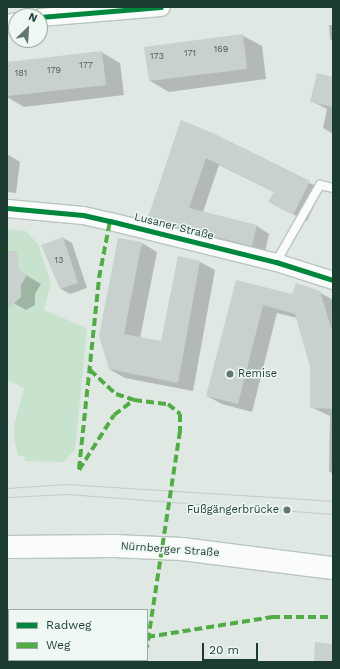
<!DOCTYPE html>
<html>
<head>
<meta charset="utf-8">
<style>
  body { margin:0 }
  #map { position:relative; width:340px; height:669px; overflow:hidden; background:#e0e8e4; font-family:"Work Sans",sans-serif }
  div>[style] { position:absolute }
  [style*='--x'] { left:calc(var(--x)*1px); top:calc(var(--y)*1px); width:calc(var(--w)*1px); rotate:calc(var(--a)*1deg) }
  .green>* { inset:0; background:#c7e3ce }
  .shadow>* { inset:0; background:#0003 }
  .building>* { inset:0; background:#c8d1cd }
  .roads { filter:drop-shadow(1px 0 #b9c5bf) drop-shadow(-1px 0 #b9c5bf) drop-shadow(0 1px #b9c5bf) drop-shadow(0 -1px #b9c5bf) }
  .lane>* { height:8px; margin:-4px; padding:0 4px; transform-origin:4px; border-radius:4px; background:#fafcfb }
  .street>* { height:17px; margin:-8.5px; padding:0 8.5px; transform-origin:8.5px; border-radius:8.5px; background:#fafcfb }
  .secondary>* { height:22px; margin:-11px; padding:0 11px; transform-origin:11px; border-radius:11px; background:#fafcfb }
  .tram>* { height:1px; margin:-0.5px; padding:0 0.5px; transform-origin:0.5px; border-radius:0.5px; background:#c5cac8 }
  .quiet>* { height:4px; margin-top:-2px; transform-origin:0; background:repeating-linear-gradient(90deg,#52ac45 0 8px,transparent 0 12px) }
  .cycleway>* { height:5px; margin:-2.5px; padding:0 2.5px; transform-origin:2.5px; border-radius:2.5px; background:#00873e }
  .dots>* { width:11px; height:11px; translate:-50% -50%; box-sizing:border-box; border:2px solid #eef7f2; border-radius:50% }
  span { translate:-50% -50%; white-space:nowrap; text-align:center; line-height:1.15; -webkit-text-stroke:3px #eef7f2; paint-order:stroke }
  .number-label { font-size:9px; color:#496259 }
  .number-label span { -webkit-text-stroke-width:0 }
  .street-label { font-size:11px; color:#1d3c31 }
  .poi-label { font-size:11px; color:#1d3c31 }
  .left { translate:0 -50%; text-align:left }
  .right { translate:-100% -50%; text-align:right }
  .frame { position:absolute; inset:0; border:8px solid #1d3c31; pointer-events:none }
  .legend { position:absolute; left:8px; top:609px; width:140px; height:52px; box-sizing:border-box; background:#eef7f2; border:1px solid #9aaca5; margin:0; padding:5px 7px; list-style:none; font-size:12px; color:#1d3c31 }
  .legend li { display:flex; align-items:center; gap:8px; height:20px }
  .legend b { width:20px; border:1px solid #9aaca5 }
  .north { position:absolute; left:8px; top:8px; width:40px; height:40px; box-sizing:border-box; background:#eef7f2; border:1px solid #9aaca5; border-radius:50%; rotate:25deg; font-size:11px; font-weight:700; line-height:16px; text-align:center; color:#1d3c31 }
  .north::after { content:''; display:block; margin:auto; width:14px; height:18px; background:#617870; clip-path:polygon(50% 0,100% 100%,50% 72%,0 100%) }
  .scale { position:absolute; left:202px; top:643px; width:56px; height:18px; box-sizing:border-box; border:2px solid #1d3c31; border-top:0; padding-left:5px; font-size:12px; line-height:14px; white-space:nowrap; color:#1d3c31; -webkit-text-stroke:3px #eef7f2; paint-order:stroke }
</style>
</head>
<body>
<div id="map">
  <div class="green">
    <i style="clip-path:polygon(7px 229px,26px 231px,38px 244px,51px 283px,44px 310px,87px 328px,75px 450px,63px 462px,25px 461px,24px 456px,18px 456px,14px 438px,14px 425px,24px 388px,7px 380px)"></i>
  </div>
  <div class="shadow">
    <i style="clip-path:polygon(329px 25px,333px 25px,333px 41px,330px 39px)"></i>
    <i style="clip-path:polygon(243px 36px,262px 46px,266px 79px,169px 92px,150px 81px)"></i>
    <i style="clip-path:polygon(101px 52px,120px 63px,124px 95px,24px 107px,7px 97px,7px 63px)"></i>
    <i style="clip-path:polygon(333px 78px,333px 134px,323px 128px,327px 109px,311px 101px)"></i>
    <i style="clip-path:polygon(181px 121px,322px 189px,307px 221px,282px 209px,274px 192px,219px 165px,203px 212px,257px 226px,269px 234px,265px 252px,202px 237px,162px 224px,149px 216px)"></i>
    <i style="clip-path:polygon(7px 154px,20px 162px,16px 193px,7px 192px)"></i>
    <i style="clip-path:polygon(63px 238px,72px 243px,87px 288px,70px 294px,61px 289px,42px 246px)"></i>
    <i style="clip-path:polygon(142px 243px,157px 252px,140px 338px,162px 342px,179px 258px,200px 262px,215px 270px,193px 391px,125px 378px,109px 369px)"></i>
    <i style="clip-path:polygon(12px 267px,41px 284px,35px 294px,35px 305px,26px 310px,10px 301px,7px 304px,7px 275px)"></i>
    <i style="clip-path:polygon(237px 281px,293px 296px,319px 292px,333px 300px,333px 474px,329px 471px,330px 416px,311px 407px,311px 367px,297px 318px,277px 313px,252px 412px,222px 404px,207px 396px)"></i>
  </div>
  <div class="building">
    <i style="clip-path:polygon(243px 34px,247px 69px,149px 81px,144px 47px)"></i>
    <i style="clip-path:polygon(102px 51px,106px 85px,7px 96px,7px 62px)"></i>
    <i style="clip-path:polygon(317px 73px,333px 77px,333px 107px,310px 102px)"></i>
    <i style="clip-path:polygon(181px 120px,215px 134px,310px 181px,293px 215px,268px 202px,274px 192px,206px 158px,189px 208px,257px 225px,252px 246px,188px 230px,148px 217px)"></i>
    <i style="clip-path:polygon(63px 237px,78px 283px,60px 289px,41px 245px)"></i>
    <i style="clip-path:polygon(118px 238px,142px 242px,124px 334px,161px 341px,178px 256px,200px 261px,178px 383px,109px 369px,99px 336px)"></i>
    <i style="clip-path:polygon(7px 251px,17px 251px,19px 270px,27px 275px,21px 285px,21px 297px,7px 310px)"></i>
    <i style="clip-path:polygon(236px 280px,292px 294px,296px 283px,320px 291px,333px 334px,333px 409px,310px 408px,310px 367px,295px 314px,263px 305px,238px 404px,206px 396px)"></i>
    <i style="clip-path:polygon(315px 642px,333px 644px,333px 662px,314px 662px)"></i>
  </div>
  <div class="roads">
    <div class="lane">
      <i style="--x:276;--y:262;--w:89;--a:-60.3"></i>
      <i style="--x:320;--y:185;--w:13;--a:13"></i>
    </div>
    <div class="street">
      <i style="--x:40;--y:17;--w:121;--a:-4.7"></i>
      <i style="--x:7;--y:23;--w:9;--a:-13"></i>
      <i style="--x:7;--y:208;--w:76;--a:5.3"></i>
      <i style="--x:83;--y:215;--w:28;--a:13"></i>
      <i style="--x:110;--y:221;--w:171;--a:13.9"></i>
      <i style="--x:276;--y:262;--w:60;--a:17.5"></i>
    </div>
    <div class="secondary">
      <i style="--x:7;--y:547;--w:107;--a:-0.5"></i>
      <i style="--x:114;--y:546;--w:68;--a:2.5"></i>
      <i style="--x:182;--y:549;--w:152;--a:7.2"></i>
    </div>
  </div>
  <div class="tram">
    <i style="--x:7;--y:488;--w:58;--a:-3.9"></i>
    <i style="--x:65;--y:484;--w:269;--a:3.6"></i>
    <i style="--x:7;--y:497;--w:60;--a:-2.9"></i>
    <i style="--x:67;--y:494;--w:267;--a:4.3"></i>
  </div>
  <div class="quiet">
    <i style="--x:90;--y:370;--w:35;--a:43"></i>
    <i style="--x:116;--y:394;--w:19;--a:18"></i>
    <i style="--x:79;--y:469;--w:192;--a:-84"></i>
    <i style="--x:99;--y:278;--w:58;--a:-79.1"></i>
    <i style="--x:79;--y:470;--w:65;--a:-57.5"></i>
    <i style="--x:114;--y:415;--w:25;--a:-37"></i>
    <i style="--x:134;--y:400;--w:34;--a:7"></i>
    <i style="--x:168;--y:404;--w:16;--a:40"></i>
    <i style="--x:180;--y:414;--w:17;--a:90"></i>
    <i style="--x:180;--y:431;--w:219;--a:98.7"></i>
    <i style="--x:147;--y:637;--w:127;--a:-9.1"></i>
    <i style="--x:272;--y:617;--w:61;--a:0"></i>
    <i style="--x:78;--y:662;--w:6;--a:-18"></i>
    <i style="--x:145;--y:662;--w:2;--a:-90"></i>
  </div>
  <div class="cycleway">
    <i style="--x:40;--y:17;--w:121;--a:-4.7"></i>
    <i style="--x:7;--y:208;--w:76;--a:5.3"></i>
    <i style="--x:83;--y:215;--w:28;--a:13"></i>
    <i style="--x:110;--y:221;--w:171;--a:13.9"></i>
    <i style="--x:276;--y:262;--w:60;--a:17.5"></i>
  </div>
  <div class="dots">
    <i style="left:230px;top:374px;background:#617870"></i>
    <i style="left:287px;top:510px;background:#617870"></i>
  </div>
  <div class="number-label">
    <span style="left:221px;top:49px">169</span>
    <span style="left:190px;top:53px">171</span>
    <span style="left:157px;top:56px">173</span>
    <span style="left:86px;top:65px">177</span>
    <span style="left:54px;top:70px">179</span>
    <span style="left:21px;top:73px">181</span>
    <span style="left:59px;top:260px">13</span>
  </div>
  <div class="street-label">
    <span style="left:174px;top:227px;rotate:14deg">Lusaner Straße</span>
    <span style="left:170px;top:550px;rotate:4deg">Nürnberger Straße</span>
  </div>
  <div class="poi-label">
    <span class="left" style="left:238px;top:374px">Remise</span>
    <span class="right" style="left:279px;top:510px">Fußgängerbrücke</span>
  </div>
  <div class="frame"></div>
  <ul class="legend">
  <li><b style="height:5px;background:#00873e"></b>Radweg</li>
  <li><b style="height:5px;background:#52ac45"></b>Weg</li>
  </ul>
  <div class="north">N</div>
  <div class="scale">20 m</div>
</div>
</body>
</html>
